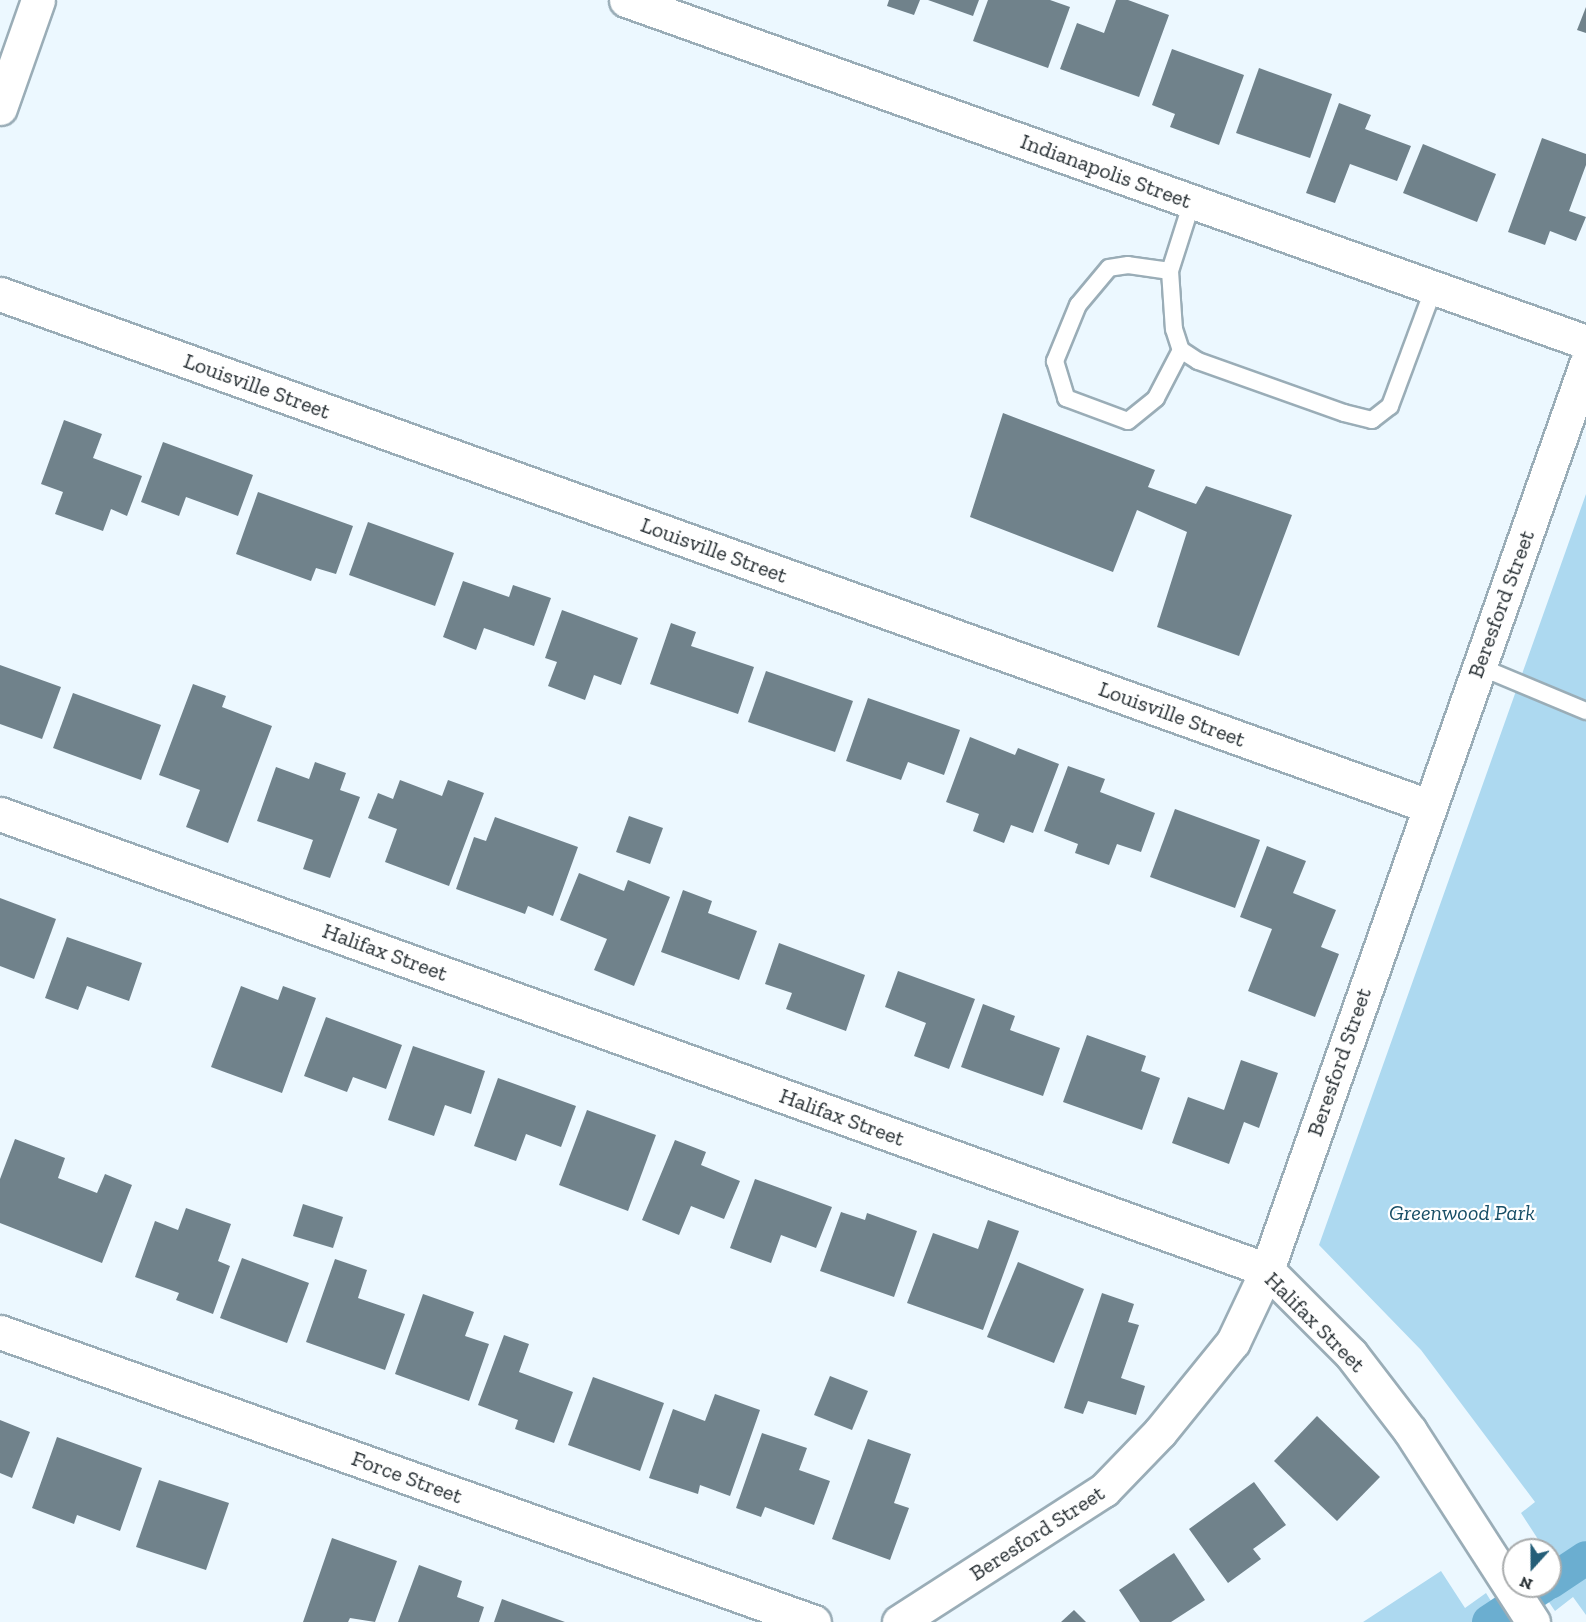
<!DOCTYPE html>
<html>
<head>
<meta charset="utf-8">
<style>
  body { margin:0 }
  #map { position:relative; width:1586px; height:1622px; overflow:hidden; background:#ecf8ff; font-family:"Zilla Slab",serif }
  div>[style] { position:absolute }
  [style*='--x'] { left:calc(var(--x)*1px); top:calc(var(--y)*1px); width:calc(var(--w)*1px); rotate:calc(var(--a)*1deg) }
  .green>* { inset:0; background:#add9f0 }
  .canal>* { height:34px; margin:-17px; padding:0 17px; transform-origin:17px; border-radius:17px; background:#6baed0 }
  .building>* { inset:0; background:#70828b }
  .roads { filter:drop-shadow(2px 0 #9aadb7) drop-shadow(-2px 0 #9aadb7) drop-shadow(0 2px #9aadb7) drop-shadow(0 -2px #9aadb7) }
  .lane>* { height:16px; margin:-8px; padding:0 8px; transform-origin:8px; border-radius:8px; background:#fff }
  .street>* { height:33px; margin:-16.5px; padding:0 16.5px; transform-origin:16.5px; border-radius:16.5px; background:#fff }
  span { translate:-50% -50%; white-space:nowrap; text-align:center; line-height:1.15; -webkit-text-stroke:4.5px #fff; paint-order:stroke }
  .street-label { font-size:22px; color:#272f33 }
  .park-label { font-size:22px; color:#174e66; font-style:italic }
  .north { position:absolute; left:1502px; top:1538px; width:60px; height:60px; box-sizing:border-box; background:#fff; border:2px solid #a9acad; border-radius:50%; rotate:201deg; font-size:16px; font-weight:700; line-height:24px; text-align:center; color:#272f33 }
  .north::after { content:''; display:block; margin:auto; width:21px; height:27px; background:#255e78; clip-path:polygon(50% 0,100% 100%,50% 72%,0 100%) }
</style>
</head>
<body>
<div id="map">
  <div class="green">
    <i style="clip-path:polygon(1586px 494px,1586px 1615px,1573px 1597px,1555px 1611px,1538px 1586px,1550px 1586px,1550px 1550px,1545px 1550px,1521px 1513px,1535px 1502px,1421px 1350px,1319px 1245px)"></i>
    <i style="clip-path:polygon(1441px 1571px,1465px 1608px,1486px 1593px,1504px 1622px,1363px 1622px)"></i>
  </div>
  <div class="canal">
    <i style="--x:1550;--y:1582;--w:43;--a:-33.7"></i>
    <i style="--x:1489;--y:1622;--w:65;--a:-33.7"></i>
  </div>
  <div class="building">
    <i style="clip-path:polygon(889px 0,920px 0,914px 15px,887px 6px)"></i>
    <i style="clip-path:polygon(928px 0,979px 0,973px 16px)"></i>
    <i style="clip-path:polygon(988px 0,1050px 0,1070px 7px,1048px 68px,973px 41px)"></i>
    <i style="clip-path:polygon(1116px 0,1128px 0,1169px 15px,1139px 97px,1060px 69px,1077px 23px,1104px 33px)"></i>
    <i style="clip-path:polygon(1586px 7px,1586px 33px,1577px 30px)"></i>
    <i style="clip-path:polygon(1172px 49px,1244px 75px,1219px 145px,1170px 127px,1175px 114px,1152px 105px)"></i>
    <i style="clip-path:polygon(1259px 68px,1332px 94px,1310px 158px,1236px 133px)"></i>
    <i style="clip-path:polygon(1339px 103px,1371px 115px,1365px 129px,1411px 146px,1397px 181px,1350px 164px,1335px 203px,1306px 193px)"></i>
    <i style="clip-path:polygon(1542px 138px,1586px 154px,1586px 165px,1569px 211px,1586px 217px,1576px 241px,1550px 231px,1545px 245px,1508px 232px)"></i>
    <i style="clip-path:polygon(1423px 144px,1496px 174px,1477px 222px,1403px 193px)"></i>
    <i style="clip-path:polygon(1003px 413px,1155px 470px,1148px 487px,1196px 504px,1206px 486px,1292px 515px,1239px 656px,1157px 627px,1187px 532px,1137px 510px,1113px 572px,970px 517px)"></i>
    <i style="clip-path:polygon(64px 420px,102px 434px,93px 458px,142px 476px,127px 516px,111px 509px,103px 531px,55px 514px,63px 492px,41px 484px)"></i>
    <i style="clip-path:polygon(163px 442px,253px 475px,238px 516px,186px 497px,179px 516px,141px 502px)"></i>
    <i style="clip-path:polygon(258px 492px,353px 526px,336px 574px,316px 568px,311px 581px,236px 554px)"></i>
    <i style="clip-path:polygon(368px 522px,454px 553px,435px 606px,349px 575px)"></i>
    <i style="clip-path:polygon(463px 581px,509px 597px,513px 585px,551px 598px,534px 646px,484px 628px,476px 650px,443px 637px)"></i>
    <i style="clip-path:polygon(562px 610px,638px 638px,621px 685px,594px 675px,585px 700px,548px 686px,557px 662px,545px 658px)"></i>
    <i style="clip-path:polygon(671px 623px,696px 632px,691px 646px,754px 667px,738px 714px,650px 684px)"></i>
    <i style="clip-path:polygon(0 665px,61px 687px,42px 739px,0 724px)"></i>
    <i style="clip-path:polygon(766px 671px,853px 701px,835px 752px,748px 722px)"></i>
    <i style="clip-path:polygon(193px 684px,226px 696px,222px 707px,272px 726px,228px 843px,186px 827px,200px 790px,159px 775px)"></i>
    <i style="clip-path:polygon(73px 693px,161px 725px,141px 780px,53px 748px)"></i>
    <i style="clip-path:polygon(868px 698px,960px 730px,944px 775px,908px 762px,901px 780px,846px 761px)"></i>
    <i style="clip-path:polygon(970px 737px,1015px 755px,1018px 748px,1059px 764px,1033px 833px,1011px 825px,1004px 843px,973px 831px,979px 814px,946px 802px)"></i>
    <i style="clip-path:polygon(315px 762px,346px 773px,340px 790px,360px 797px,330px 878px,303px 869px,313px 840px,257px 821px,276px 767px,309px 779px)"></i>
    <i style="clip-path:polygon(1068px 766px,1105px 779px,1100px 792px,1155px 813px,1141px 852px,1117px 844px,1109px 865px,1075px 853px,1078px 844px,1044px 831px)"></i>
    <i style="clip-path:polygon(400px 780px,442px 796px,448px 780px,484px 793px,449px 886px,385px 862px,397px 829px,368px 818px,378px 793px,393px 799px)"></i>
    <i style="clip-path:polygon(1175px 809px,1260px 840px,1235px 908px,1150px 877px)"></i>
    <i style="clip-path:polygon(629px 816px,663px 828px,650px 864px,616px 852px)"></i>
    <i style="clip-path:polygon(495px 817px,578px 847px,553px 916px,528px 906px,525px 914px,456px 889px,474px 837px,486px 841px)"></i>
    <i style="clip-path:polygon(1267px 846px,1306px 861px,1293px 893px,1336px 910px,1321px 947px,1339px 954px,1315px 1017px,1248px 991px,1272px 929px,1240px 917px)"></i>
    <i style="clip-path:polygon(579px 873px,624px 891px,628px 880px,670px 897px,634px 986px,594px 970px,607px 939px,560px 920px)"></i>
    <i style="clip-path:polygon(683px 890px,712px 901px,708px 913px,757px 931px,739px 980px,661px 952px)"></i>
    <i style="clip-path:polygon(0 898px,56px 919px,34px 979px,0 966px)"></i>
    <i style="clip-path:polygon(67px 937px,142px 963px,129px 1001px,87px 986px,78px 1010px,45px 998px)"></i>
    <i style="clip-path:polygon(779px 943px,865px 975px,846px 1031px,786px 1009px,792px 993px,765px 984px)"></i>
    <i style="clip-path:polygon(898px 971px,975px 999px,949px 1069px,914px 1056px,926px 1023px,885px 1007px)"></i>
    <i style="clip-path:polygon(241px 986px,278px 1000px,283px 986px,316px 998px,282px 1093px,211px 1067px)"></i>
    <i style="clip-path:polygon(983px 1004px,1015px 1016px,1010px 1030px,1060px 1048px,1043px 1096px,961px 1067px)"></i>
    <i style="clip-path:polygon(326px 1017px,402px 1045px,386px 1089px,353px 1077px,347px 1092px,304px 1076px)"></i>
    <i style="clip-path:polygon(1087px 1035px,1146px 1056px,1141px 1071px,1160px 1078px,1142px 1130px,1063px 1102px)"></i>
    <i style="clip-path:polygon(413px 1046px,485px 1071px,471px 1114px,445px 1105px,434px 1136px,388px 1120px)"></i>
    <i style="clip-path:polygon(1241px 1060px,1278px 1073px,1259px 1128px,1244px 1122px,1229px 1164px,1172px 1143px,1188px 1097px,1224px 1110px)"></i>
    <i style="clip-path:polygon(498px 1078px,576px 1106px,561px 1147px,526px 1134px,516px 1161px,474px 1146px)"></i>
    <i style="clip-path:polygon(587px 1110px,656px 1135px,628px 1211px,559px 1185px)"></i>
    <i style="clip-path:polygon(15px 1139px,65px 1158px,58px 1178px,97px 1193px,105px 1174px,132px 1185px,102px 1263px,0 1223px,0 1179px)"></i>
    <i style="clip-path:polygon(675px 1140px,706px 1152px,701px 1165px,740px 1181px,724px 1219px,691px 1206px,679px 1235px,642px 1220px)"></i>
    <i style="clip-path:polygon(755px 1179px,832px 1207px,816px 1248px,781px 1235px,771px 1263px,730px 1248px)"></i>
    <i style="clip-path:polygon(303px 1204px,343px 1217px,333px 1248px,293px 1236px)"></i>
    <i style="clip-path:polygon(186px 1208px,231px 1224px,218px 1261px,230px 1266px,213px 1314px,176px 1300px,179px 1293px,135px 1277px,155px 1221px,178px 1230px)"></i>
    <i style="clip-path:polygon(841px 1212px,865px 1220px,867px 1213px,917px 1231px,894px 1297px,820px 1271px)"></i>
    <i style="clip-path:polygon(988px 1220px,1019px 1231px,983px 1330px,907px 1303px,933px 1233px,978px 1249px)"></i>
    <i style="clip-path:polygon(242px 1258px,309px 1283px,287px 1343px,220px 1318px)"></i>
    <i style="clip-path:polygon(335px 1259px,367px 1270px,358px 1298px,405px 1314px,385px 1370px,306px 1342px)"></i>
    <i style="clip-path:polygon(1018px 1262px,1084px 1289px,1054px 1363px,987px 1337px)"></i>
    <i style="clip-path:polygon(1102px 1293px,1134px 1304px,1128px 1322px,1139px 1325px,1121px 1378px,1145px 1386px,1136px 1415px,1088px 1401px,1083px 1414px,1064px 1408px)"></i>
    <i style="clip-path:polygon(423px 1294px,474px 1312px,465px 1336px,489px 1344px,469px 1401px,395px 1374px)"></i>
    <i style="clip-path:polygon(504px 1335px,529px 1344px,519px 1372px,573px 1392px,554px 1443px,515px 1429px,518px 1420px,478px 1405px)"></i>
    <i style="clip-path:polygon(830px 1376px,868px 1391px,852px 1430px,814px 1415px)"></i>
    <i style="clip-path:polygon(593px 1377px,664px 1403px,640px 1471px,568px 1445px)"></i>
    <i style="clip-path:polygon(715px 1394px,760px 1410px,730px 1496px,700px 1485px,698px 1494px,649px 1478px,673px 1409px,705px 1421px)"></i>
    <i style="clip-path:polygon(1317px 1416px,1380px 1477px,1337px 1521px,1274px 1461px)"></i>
    <i style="clip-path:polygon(0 1420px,30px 1432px,12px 1478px,0 1473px)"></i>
    <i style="clip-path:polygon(762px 1433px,807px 1448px,799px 1470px,830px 1481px,814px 1525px,765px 1507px,761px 1517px,736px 1508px)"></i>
    <i style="clip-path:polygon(57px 1437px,142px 1468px,120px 1531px,77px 1515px,74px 1524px,32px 1508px)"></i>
    <i style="clip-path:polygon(868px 1439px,911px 1454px,894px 1503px,909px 1508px,890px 1560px,832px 1539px)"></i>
    <i style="clip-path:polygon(159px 1480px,229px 1503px,206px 1570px,136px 1547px)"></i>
    <i style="clip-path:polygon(1254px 1482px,1286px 1525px,1253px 1549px,1261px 1559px,1228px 1583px,1189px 1529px)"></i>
    <i style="clip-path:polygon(332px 1538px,397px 1561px,375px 1622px,350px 1618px,348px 1622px,303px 1622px)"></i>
    <i style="clip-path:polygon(1174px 1553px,1205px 1600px,1171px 1622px,1140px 1622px,1119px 1590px)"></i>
    <i style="clip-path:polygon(419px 1565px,462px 1581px,457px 1597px,484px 1607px,479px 1622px,398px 1622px)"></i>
    <i style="clip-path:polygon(502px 1599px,565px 1622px,494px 1622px)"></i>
    <i style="clip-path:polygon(1074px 1610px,1086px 1622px,1061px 1622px)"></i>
  </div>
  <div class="roads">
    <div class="lane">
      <i style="--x:1192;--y:202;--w:72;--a:107.7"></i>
      <i style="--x:1170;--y:271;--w:58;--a:86.1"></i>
      <i style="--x:1174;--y:329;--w:22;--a:72"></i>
      <i style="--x:1181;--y:350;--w:20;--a:33"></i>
      <i style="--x:1198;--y:361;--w:155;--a:19.6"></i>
      <i style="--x:1344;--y:413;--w:29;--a:14"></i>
      <i style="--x:1372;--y:420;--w:23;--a:-38"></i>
      <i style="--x:1390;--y:406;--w:126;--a:-69.6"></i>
      <i style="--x:1170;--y:271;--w:42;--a:-171.9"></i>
      <i style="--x:1128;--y:265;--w:19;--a:171"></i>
      <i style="--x:1109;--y:268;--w:48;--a:130"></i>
      <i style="--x:1078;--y:305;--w:61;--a:112.3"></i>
      <i style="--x:1055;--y:361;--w:39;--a:73"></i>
      <i style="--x:1066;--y:398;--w:66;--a:20.4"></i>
      <i style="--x:1128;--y:421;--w:36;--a:-39"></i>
      <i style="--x:1156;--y:398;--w:54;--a:-62.5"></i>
      <i style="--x:1478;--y:666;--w:117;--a:22.6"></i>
    </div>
    <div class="street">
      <i style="--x:626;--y:0;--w:1019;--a:19.61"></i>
      <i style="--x:0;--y:108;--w:114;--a:-70.6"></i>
      <i style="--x:0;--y:294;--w:1517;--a:19.72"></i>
      <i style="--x:0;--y:814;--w:1347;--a:19.79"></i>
      <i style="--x:1267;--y:1270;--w:119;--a:45"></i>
      <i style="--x:1351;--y:1354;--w:97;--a:52.5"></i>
      <i style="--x:1410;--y:1431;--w:227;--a:57.2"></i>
      <i style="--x:0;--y:1332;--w:864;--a:19.61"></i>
      <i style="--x:899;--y:1622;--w:244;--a:-32.8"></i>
      <i style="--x:1104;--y:1490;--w:81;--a:-46"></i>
      <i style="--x:1160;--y:1432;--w:116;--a:-51"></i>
      <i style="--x:1233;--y:1342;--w:80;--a:-64.7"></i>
      <i style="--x:1267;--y:1270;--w:961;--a:-70.6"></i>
    </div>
  </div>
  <div class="street-label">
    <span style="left:1106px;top:171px;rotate:20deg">Indianapolis Street</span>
    <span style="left:257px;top:386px;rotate:20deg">Louisville Street</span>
    <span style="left:714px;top:550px;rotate:20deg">Louisville Street</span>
    <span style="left:1501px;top:604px;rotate:-70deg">Beresford Street</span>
    <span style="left:1172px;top:714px;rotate:20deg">Louisville Street</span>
    <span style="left:385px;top:952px;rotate:20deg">Halifax Street</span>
    <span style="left:1339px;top:1062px;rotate:-71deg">Beresford Street</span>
    <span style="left:842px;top:1117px;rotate:20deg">Halifax Street</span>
    <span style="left:1315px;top:1322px;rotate:45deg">Halifax Street</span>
    <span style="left:407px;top:1477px;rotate:20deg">Force Street</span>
    <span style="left:1037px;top:1533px;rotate:-33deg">Beresford Street</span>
  </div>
  <div class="park-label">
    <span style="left:1462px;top:1213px">Greenwood Park</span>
  </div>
  <div class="north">N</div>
</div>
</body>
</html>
